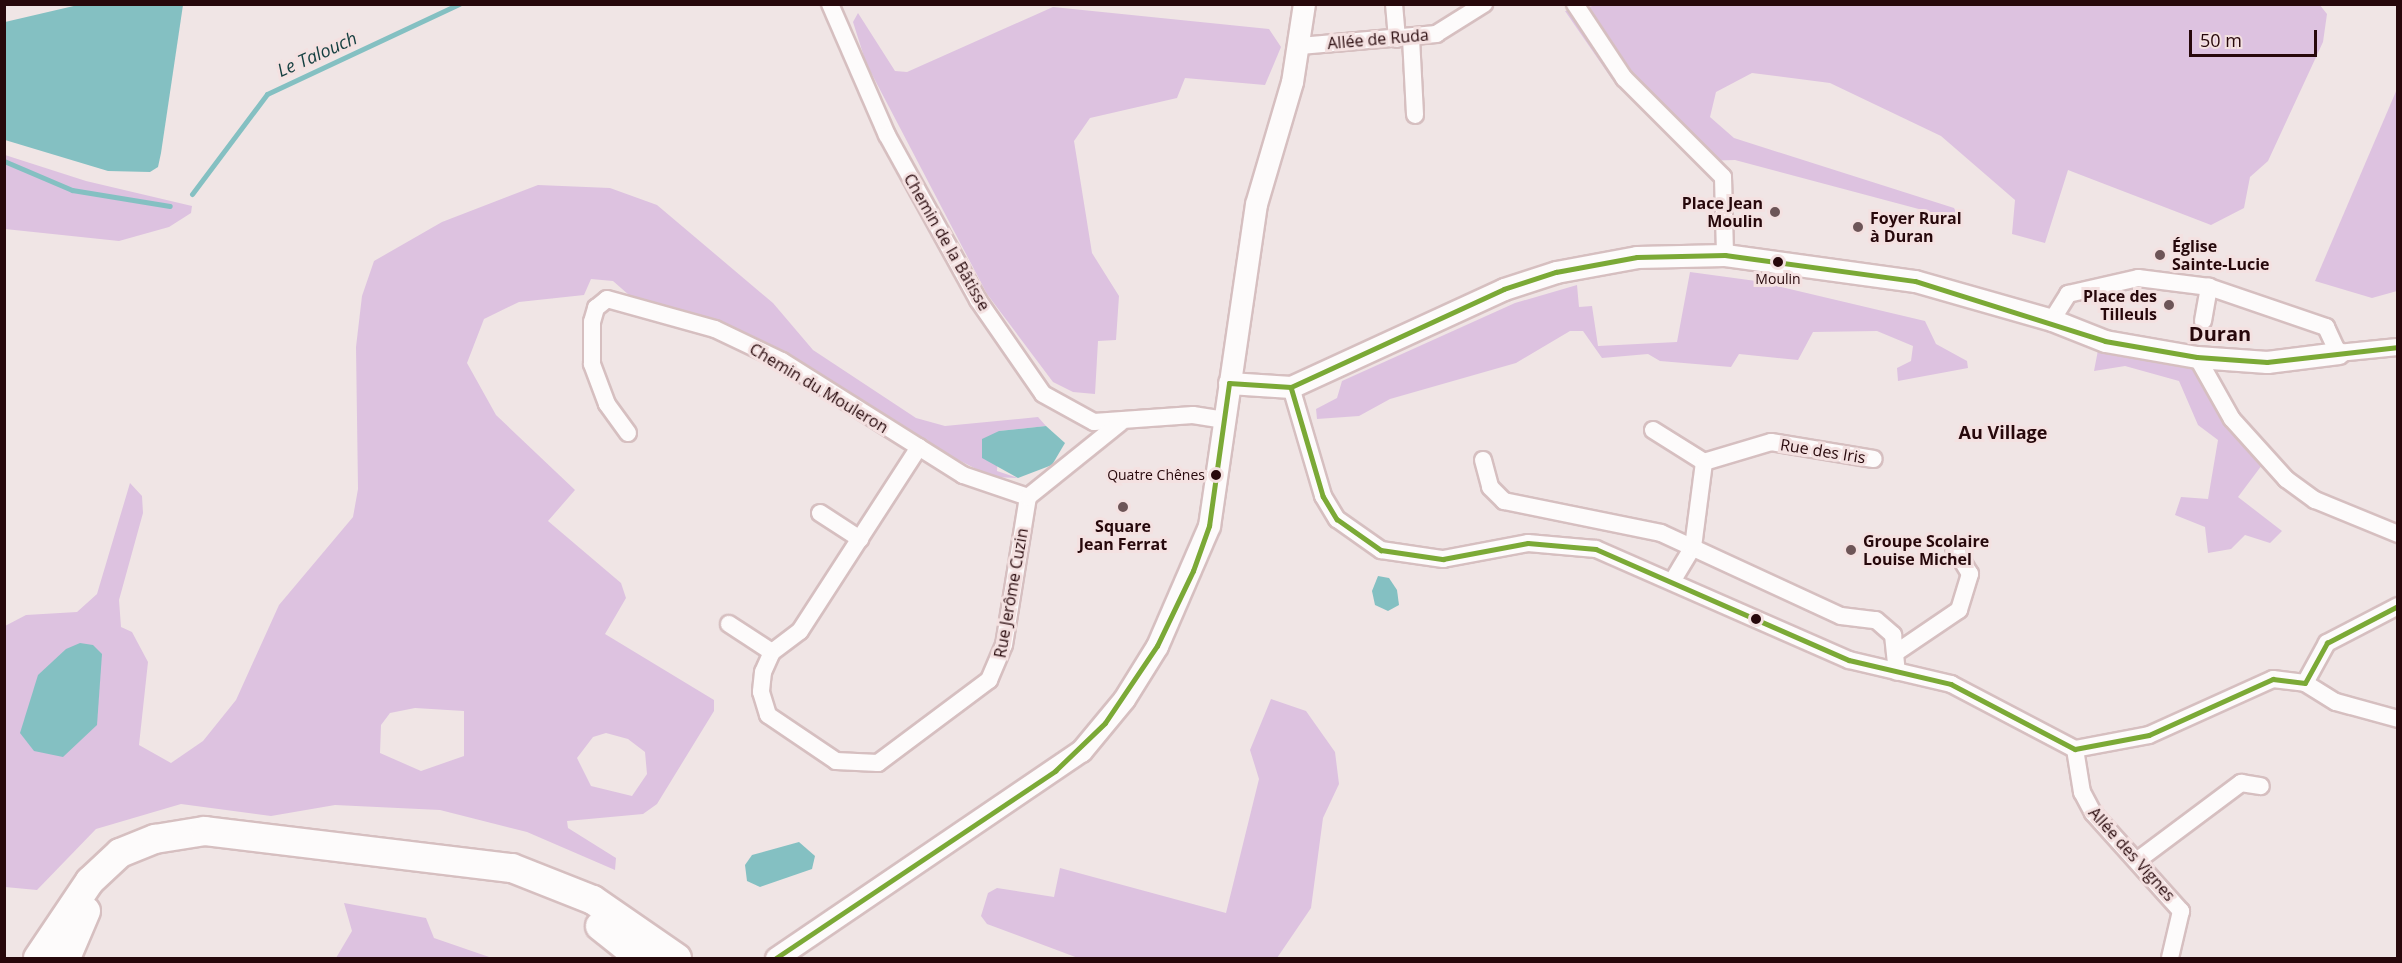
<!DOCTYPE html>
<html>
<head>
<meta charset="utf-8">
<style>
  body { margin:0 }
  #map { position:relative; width:2402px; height:963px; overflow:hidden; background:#f0e5e5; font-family:"Open Sans",sans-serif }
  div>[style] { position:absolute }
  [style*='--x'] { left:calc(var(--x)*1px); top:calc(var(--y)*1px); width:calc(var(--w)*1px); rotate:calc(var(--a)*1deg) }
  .forest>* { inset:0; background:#ddc2e0 }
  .water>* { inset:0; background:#84c0c2 }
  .stream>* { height:5px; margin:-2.5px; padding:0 2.5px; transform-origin:2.5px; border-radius:2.5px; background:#84c0c2 }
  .roads { filter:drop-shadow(2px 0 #d6bfc0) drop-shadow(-2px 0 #d6bfc0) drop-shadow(0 2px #d6bfc0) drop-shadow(0 -2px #d6bfc0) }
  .minor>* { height:16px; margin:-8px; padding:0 8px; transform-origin:8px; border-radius:8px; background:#fdfbfb }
  .tertiary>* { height:21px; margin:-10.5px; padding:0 10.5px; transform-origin:10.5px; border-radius:10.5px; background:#fdfbfb }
  .trunk>* { height:28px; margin:-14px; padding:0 14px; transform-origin:14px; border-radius:14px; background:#fdfbfb }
  .bus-1>* { height:4.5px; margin:-2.25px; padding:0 2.25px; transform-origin:2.25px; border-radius:2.25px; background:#7ba936 }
  .dots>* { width:16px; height:16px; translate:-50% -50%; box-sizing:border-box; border:3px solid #f4e1e1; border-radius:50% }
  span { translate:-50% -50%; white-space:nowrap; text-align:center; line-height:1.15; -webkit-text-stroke:6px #f4e1e1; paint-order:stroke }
  .bus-label { font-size:14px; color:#27080b }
  .right { translate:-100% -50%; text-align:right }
  .street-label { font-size:16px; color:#27080b }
  .poi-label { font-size:16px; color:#27080b; font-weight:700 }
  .left { translate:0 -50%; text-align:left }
  .water-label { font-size:18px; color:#133e3f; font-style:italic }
  .neighbourhood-label { font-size:18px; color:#27080b; font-weight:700 }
  .quarter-label { font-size:20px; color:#27080b; font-weight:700 }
  .frame { position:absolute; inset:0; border:6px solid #27080b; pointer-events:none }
  .scale { position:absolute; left:2189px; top:30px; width:128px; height:27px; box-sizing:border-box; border:3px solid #27080b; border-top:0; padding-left:8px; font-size:18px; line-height:21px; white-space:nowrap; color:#27080b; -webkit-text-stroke:4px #f4e1e1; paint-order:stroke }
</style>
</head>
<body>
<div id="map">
  <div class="forest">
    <i style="clip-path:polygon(1604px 4px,2319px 4px,2327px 14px,2323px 42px,2268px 161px,2250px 177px,2244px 208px,2211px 225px,2068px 170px,2045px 243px,2012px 234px,2015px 200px,1941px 136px,1830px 83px,1752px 73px,1716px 92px,1710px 117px,1734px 138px,1954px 208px,1960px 220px,1735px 160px,1698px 161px,1616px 85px,1565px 11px)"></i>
    <i style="clip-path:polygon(1053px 7px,1269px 29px,1281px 47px,1265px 85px,1185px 78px,1177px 98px,1090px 118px,1074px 141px,1092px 253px,1119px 296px,1116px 340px,1098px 341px,1095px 394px,1073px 392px,1053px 382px,987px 294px,866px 63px,853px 22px,858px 13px,895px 71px,907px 72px)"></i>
    <i style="clip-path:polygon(2397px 89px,2397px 291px,2372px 298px,2315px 281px)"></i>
    <i style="clip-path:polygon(5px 155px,86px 181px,192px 206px,191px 213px,169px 227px,119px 241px,5px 229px)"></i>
    <i style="clip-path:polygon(evenodd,538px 185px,610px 188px,657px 205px,773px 303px,813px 350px,916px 418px,945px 426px,1038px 417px,1046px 426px,999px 431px,997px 471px,1018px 478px,992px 477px,927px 444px,776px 350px,718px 321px,629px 295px,613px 281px,591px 279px,584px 295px,519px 302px,484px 319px,467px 363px,496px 415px,575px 490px,548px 521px,621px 583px,626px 598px,605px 634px,714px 700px,714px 711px,657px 804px,643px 814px,567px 821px,568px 828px,616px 858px,615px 870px,527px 832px,440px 810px,335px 805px,271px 816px,181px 804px,96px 829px,37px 890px,5px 887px,5px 626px,26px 615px,77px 612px,97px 594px,130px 483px,142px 496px,143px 513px,119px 600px,121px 627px,132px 632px,148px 662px,139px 745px,171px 763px,203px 741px,236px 700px,279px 605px,353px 517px,358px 489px,356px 347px,362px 296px,374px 261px,442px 222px,538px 185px,415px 708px,464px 711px,464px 756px,421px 771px,380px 753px,381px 725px,390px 713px,415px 708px,538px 185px,606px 733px,628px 739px,645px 752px,647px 774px,632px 796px,591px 786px,577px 758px,593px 737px,606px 733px)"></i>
    <i style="clip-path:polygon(1690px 272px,1756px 281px,1925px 321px,1936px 344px,1967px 361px,1968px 368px,1898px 381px,1897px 368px,1911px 361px,1913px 346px,1877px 331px,1813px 332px,1798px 360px,1739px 354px,1731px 367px,1660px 361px,1648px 354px,1602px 358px,1583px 331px,1570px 331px,1516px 363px,1390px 399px,1359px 416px,1317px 419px,1316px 409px,1337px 398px,1342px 381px,1515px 303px,1577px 285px,1579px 307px,1592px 306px,1598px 346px,1677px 342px)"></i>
    <i style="clip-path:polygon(2099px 345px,2195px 364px,2229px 426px,2262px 465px,2238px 497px,2282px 531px,2270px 543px,2245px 535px,2231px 549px,2208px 553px,2205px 527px,2175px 515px,2181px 497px,2208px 499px,2218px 440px,2198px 425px,2179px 381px,2125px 366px,2094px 371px)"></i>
    <i style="clip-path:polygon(1271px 699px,1306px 711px,1335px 752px,1339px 784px,1323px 818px,1311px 908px,1277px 958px,1078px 958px,987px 924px,981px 916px,988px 893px,997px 888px,1054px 897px,1060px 868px,1226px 913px,1259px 779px,1250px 750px)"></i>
    <i style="clip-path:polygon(344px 903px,426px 918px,434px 938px,492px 958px,336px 958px,352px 931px)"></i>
  </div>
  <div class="water">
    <i style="clip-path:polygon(78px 5px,183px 5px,161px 153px,158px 167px,150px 172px,108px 171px,5px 140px,5px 22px)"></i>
    <i style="clip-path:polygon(1046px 426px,1065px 443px,1052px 465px,1018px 478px,982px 458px,982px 439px,999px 431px)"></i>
    <i style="clip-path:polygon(1378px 576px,1389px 578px,1397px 590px,1399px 605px,1388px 611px,1375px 605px,1372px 591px)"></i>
    <i style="clip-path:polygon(80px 643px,93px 645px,102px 654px,97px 725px,63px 757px,34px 751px,20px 733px,38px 675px,66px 649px)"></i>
    <i style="clip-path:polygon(799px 842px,815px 856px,812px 869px,760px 887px,747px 881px,745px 865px,752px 855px)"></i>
  </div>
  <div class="stream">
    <i style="--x:4;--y:161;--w:74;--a:23.1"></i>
    <i style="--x:72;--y:190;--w:99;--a:9.3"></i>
    <i style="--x:192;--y:194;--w:125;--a:-53.1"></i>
    <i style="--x:267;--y:94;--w:212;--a:-25.1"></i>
  </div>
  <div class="roads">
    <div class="minor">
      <i style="--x:830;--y:4;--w:143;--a:66.5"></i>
      <i style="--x:887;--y:135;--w:188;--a:61.1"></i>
      <i style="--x:978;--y:300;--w:114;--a:55.3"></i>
      <i style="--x:1043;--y:394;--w:58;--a:28.8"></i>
      <i style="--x:1094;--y:422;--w:99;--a:-4"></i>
      <i style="--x:1193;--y:415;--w:32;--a:9"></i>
      <i style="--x:1394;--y:4;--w:35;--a:85"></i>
      <i style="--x:1575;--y:4;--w:89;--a:56.5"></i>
      <i style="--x:1624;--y:78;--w:140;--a:45"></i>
      <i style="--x:1723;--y:177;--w:78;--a:88.5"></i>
      <i style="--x:1411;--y:38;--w:77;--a:87"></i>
      <i style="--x:1300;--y:46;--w:137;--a:-5"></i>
      <i style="--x:1436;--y:34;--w:57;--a:-32"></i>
      <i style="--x:2052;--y:320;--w:31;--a:-58"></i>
      <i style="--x:2068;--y:294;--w:72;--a:-12.9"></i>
      <i style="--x:2138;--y:278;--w:72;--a:7.2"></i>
      <i style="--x:2209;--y:287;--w:124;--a:18.9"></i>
      <i style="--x:2326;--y:327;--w:29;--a:65"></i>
      <i style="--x:2338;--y:353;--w:60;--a:-5.7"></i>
      <i style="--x:2203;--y:321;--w:35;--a:-80"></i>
      <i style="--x:2197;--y:357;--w:71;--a:60.6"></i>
      <i style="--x:2232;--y:419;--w:81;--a:48"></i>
      <i style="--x:2286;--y:479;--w:36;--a:36"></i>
      <i style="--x:2315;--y:500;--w:90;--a:22.3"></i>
      <i style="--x:1291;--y:387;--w:114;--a:73.6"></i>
      <i style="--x:1323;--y:496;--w:27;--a:59"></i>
      <i style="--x:1337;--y:519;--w:54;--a:35.2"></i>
      <i style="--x:1381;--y:550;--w:63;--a:8.3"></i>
      <i style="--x:1443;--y:559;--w:86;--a:-10.7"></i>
      <i style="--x:1528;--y:543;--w:68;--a:5"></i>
      <i style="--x:1596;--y:549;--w:276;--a:23.7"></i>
      <i style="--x:1849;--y:660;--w:105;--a:13.2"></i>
      <i style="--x:1951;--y:684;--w:140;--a:27.7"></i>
      <i style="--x:2075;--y:749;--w:75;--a:-10.7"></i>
      <i style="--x:2149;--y:735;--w:136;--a:-24.3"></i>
      <i style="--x:2273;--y:679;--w:32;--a:7"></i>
      <i style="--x:2305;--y:683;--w:36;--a:32"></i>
      <i style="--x:2336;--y:702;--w:64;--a:15.3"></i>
      <i style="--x:1653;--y:430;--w:60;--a:32.1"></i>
      <i style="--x:628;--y:433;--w:36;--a:-126"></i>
      <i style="--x:607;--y:404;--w:43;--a:-110.6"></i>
      <i style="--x:592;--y:364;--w:42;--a:-90"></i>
      <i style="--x:592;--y:322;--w:15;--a:-74"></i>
      <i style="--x:596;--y:308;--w:14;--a:-39"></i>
      <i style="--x:607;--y:299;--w:112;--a:15.5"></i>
      <i style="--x:715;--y:329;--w:74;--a:25.5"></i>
      <i style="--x:782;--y:361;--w:214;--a:32.2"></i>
      <i style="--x:963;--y:475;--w:69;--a:18.7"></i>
      <i style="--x:919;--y:447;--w:219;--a:122.9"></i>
      <i style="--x:800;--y:631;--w:35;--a:143"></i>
      <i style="--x:772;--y:652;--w:22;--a:114"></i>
      <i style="--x:763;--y:672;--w:20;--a:96"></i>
      <i style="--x:761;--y:692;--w:24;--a:73"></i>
      <i style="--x:768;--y:715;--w:82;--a:34.1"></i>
      <i style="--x:836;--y:761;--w:42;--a:2.7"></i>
      <i style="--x:878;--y:763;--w:139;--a:-36.8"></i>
      <i style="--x:989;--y:680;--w:38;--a:-67"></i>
      <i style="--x:1004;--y:645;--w:150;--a:-80.8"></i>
      <i style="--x:1483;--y:460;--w:28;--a:75"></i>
      <i style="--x:1490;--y:487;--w:20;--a:45"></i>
      <i style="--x:1504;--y:501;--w:160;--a:11.5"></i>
      <i style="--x:1661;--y:533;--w:198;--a:24.8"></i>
      <i style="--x:1841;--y:616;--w:35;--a:7"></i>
      <i style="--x:1876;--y:620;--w:23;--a:41"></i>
      <i style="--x:1893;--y:635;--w:37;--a:84"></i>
      <i style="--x:1704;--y:462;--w:70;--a:-16.6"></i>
      <i style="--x:1771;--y:442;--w:104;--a:9.4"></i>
      <i style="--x:1028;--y:497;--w:118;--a:-38.8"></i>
      <i style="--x:820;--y:513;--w:48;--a:33"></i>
      <i style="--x:1673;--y:580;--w:39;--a:-59"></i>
      <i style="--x:1693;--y:547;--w:86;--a:-82.6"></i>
      <i style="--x:729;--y:624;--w:51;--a:33.1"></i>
      <i style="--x:1897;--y:652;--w:75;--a:-34.1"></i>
      <i style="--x:1959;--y:610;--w:38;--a:-73"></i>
      <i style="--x:1970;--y:574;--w:31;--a:-121"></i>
      <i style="--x:2305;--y:683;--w:46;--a:-61.2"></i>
      <i style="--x:2327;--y:643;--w:80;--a:-27.5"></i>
      <i style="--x:2075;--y:749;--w:44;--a:80.8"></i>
      <i style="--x:2082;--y:792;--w:24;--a:62"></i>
      <i style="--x:2093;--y:813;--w:132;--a:48.1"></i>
      <i style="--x:2181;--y:911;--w:48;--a:103.2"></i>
      <i style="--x:2138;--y:860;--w:129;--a:-36.8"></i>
      <i style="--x:2241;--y:783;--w:20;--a:9"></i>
    </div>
    <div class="tertiary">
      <i style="--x:1229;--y:383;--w:62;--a:3.7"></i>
      <i style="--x:1291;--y:387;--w:234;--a:-24.7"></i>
      <i style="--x:1504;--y:289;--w:55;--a:-18.1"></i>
      <i style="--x:1556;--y:272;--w:82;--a:-10.5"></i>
      <i style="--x:1637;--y:257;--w:88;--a:-1.3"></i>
      <i style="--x:1725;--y:255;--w:192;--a:7.8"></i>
      <i style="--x:1915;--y:281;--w:142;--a:15.9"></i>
      <i style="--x:2052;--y:320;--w:57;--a:21.6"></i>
      <i style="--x:2105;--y:341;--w:93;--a:9.9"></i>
      <i style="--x:2197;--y:357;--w:70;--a:4.1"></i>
      <i style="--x:2267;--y:362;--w:72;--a:-7.2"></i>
      <i style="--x:776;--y:958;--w:369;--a:-34.2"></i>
      <i style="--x:1081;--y:751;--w:67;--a:-50.4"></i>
      <i style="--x:1124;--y:699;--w:62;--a:-58.1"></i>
      <i style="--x:1157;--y:646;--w:131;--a:-66.6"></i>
      <i style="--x:1209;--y:526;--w:325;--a:-81.7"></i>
      <i style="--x:1256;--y:204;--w:127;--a:-73.6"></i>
      <i style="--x:1292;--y:82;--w:79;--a:-81.3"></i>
    </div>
    <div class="trunk">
      <i style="--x:600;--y:926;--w:51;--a:38.7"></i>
      <i style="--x:38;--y:958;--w:93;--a:-56"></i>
      <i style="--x:90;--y:881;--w:41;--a:-43"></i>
      <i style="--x:120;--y:853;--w:38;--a:-22"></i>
      <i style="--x:155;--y:839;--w:51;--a:-9.1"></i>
      <i style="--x:205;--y:831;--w:309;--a:6.9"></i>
      <i style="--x:512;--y:868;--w:87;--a:21.6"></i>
      <i style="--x:593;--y:900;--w:102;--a:34.6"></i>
      <i style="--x:66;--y:958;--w:51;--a:-66.9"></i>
    </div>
  </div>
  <div class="bus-1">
    <i style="--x:1229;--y:383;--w:62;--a:3.7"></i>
    <i style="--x:1291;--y:387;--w:234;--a:-24.7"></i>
    <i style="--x:1504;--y:289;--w:55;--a:-18.1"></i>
    <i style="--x:1556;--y:272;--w:82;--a:-10.5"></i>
    <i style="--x:1637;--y:257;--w:88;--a:-1.3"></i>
    <i style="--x:1725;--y:255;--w:192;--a:7.8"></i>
    <i style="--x:1915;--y:281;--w:199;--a:17.5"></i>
    <i style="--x:2105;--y:341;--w:93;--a:9.9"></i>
    <i style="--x:2197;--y:357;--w:70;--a:4.1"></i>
    <i style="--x:2267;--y:362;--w:132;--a:-6.5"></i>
    <i style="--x:1291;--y:387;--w:114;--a:73.6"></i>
    <i style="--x:1323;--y:496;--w:27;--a:59"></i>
    <i style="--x:1337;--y:519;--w:54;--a:35.2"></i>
    <i style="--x:1381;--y:550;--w:63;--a:8.3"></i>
    <i style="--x:1443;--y:559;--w:86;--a:-10.7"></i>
    <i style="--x:1528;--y:543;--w:68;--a:5"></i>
    <i style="--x:1596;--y:549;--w:276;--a:23.7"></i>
    <i style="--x:1849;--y:660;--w:105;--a:13.2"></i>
    <i style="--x:1951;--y:684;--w:140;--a:27.7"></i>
    <i style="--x:2075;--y:749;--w:75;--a:-10.7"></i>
    <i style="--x:2149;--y:735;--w:136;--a:-24.3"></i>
    <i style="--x:2273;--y:679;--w:32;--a:7"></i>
    <i style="--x:2305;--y:683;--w:46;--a:-61.2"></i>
    <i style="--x:2327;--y:643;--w:80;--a:-27.5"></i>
    <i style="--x:776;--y:958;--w:336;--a:-33.8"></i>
    <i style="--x:1055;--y:771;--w:69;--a:-43.8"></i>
    <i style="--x:1105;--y:723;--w:93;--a:-56"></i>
    <i style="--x:1157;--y:646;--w:83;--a:-64.4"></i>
    <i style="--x:1193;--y:571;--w:48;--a:-70.4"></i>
    <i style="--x:1209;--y:526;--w:144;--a:-82"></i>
  </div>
  <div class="dots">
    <i style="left:1775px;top:212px;background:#6d5557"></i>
    <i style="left:1858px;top:227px;background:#6d5557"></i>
    <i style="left:2160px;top:255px;background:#6d5557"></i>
    <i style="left:1778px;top:262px;background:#27080b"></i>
    <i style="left:2169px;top:305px;background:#6d5557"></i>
    <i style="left:1216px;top:475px;background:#27080b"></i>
    <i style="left:1123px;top:507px;background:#6d5557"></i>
    <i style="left:1851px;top:550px;background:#6d5557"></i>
    <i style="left:1756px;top:619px;background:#27080b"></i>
  </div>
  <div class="bus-label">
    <span style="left:1778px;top:279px">Moulin</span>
    <span class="right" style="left:1205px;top:475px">Quatre Chênes</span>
  </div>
  <div class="street-label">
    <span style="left:1378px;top:39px;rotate:-5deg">Allée de Ruda</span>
    <span style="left:947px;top:242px;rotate:60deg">Chemin de la Bâtisse</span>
    <span style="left:819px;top:388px;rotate:31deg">Chemin du Mouleron</span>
    <span style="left:1823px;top:451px;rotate:9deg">Rue des Iris</span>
    <span style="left:1011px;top:593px;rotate:-80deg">Rue Jerôme Cuzin</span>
    <span style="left:2132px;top:854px;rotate:48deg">Allée des Vignes</span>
  </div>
  <div class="poi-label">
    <span class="right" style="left:1763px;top:212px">Place Jean<br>Moulin</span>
    <span class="left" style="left:1870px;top:227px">Foyer Rural<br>à Duran</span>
    <span class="left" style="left:2172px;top:255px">Église<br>Sainte-Lucie</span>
    <span class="right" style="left:2157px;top:305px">Place des<br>Tilleuls</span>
    <span style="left:1123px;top:535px">Square<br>Jean Ferrat</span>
    <span class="left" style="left:1863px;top:550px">Groupe Scolaire<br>Louise Michel</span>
  </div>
  <div class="water-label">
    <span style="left:317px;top:54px;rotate:-24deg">Le Talouch</span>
  </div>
  <div class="neighbourhood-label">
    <span style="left:2003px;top:432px">Au Village</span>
  </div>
  <div class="quarter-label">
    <span style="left:2220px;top:333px">Duran</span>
  </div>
  <div class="frame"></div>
  <div class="scale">50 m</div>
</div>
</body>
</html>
